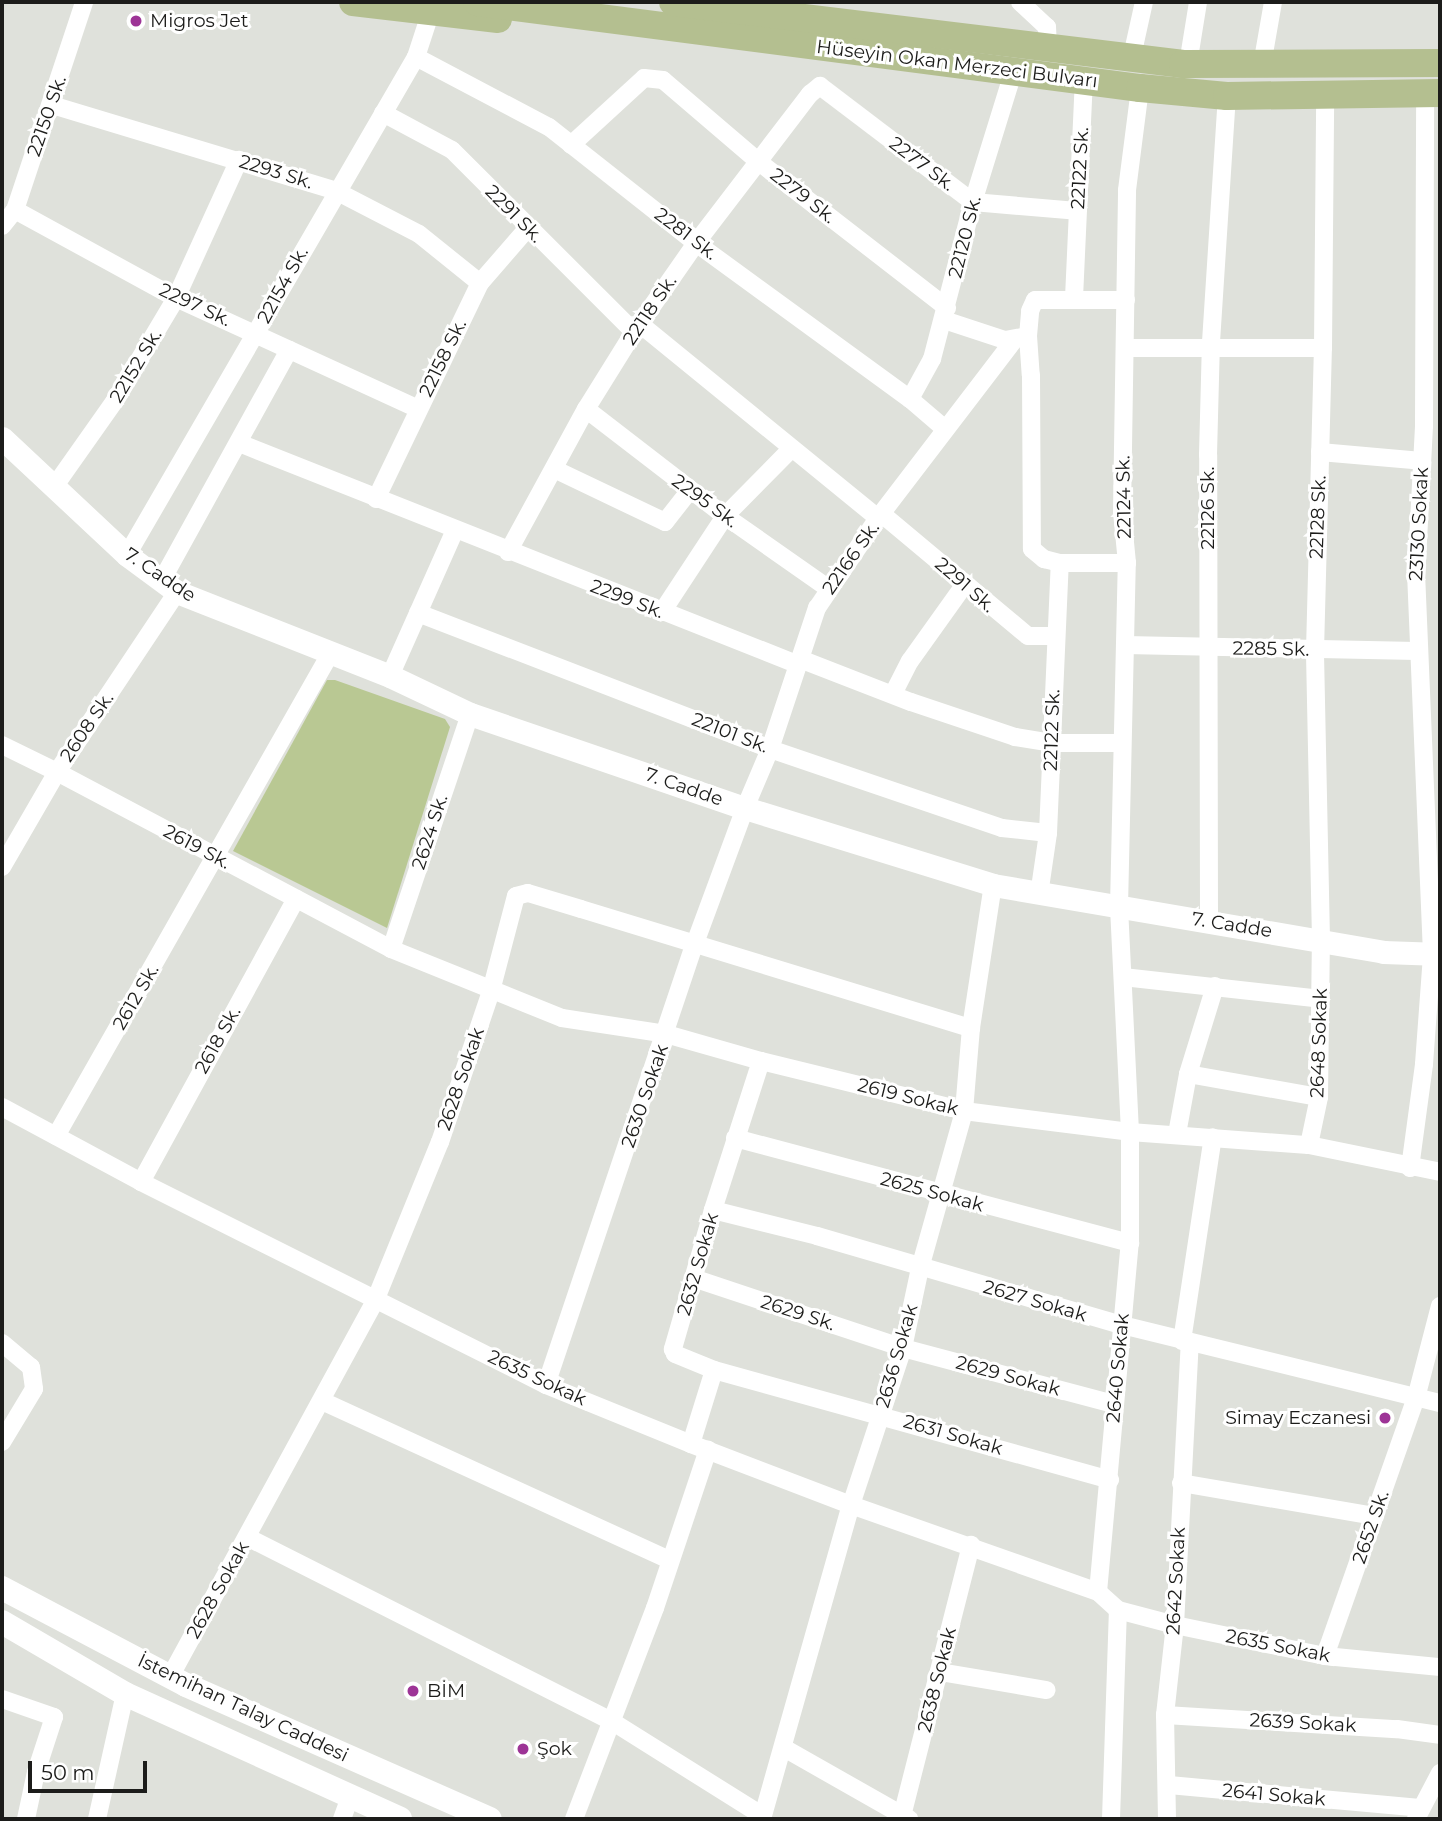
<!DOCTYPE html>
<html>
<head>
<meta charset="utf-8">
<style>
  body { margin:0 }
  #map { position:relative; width:1442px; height:1821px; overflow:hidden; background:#dfe1db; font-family:Montserrat,sans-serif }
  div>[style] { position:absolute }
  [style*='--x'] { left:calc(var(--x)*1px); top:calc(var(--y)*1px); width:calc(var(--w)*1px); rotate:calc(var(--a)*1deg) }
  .green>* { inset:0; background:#b9c893 }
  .minor>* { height:18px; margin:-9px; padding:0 9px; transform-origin:9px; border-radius:9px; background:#fff }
  .tertiary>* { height:23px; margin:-11.5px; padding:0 11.5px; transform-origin:11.5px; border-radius:11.5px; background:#fff }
  .secondary>* { height:24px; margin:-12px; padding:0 12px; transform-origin:12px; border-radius:12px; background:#fff }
  .primary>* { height:28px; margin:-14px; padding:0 14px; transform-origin:14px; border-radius:14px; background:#b4bf90 }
  .dots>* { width:19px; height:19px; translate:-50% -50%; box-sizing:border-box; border:4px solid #fff; border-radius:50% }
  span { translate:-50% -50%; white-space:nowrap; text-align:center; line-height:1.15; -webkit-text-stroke:6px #fff; paint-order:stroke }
  .poi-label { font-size:19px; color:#1c1c1a }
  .left { translate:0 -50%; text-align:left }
  .right { translate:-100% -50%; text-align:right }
  .street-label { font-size:19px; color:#1c1c1a }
  .frame { position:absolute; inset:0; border:4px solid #1c1c1a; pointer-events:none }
  .scale { position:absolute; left:28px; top:1761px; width:119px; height:32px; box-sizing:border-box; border:4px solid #1c1c1a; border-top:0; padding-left:9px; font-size:21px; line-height:24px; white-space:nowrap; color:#1c1c1a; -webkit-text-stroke:5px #fff; paint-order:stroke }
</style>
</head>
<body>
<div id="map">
  <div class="green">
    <i style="clip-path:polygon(327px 680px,335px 680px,445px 719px,450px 727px,387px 928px,233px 851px)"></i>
  </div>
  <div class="minor">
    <i style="--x:1020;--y:2;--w:37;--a:43"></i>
    <i style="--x:1047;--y:27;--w:20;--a:87"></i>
    <i style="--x:1132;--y:56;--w:55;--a:-77.5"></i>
    <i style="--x:416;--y:57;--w:150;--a:27.8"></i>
    <i style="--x:549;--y:127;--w:187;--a:38.3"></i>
    <i style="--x:696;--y:243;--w:265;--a:36.1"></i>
    <i style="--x:910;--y:399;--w:46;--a:40.6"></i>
    <i style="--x:1188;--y:64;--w:63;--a:-80.8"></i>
    <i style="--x:1262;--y:65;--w:64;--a:-80.1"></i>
    <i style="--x:52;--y:105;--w:297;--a:16.8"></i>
    <i style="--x:336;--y:191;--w:93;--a:27.4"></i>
    <i style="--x:419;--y:234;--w:78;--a:38.8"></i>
    <i style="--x:383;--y:113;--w:78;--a:28.2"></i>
    <i style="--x:452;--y:150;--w:257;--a:45"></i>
    <i style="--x:571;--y:145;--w:99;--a:-42.5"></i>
    <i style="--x:644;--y:78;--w:19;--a:6"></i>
    <i style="--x:663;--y:80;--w:126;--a:40.5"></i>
    <i style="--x:759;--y:162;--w:238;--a:37.8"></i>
    <i style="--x:15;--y:210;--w:183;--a:28.7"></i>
    <i style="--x:176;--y:298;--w:266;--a:24.6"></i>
    <i style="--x:2;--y:226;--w:21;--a:-51"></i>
    <i style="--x:15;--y:210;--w:219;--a:-71.6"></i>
    <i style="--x:1074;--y:298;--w:217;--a:-87.4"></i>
    <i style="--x:944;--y:320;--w:64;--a:18.2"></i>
    <i style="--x:1005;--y:340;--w:23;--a:-10"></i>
    <i style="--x:1028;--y:336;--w:25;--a:-85"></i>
    <i style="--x:1030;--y:311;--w:12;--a:-66"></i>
    <i style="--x:1035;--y:300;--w:91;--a:0"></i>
    <i style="--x:640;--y:324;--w:307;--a:39.2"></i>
    <i style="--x:1028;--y:336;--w:39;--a:86"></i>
    <i style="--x:1031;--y:375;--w:174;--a:89.7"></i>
    <i style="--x:1032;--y:549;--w:16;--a:40"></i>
    <i style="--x:1044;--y:559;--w:16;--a:14"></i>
    <i style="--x:1060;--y:563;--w:67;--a:0"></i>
    <i style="--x:1125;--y:348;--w:198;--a:0"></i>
    <i style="--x:910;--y:399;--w:46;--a:-61.2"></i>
    <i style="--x:932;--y:359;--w:162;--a:-75.4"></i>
    <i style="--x:973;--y:202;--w:135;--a:-72.8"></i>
    <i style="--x:586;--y:409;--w:175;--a:37.6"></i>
    <i style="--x:725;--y:516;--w:126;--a:35"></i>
    <i style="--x:239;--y:443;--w:602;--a:21.62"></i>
    <i style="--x:1320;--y:452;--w:102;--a:5"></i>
    <i style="--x:554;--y:469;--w:123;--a:25.5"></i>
    <i style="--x:665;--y:522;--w:41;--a:-52"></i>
    <i style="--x:54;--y:487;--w:104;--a:-54.8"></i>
    <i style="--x:114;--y:402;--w:121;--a:-59.2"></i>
    <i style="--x:176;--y:298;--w:152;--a:-65.5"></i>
    <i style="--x:376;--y:499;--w:240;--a:-64.3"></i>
    <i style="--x:480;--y:283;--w:72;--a:-49"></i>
    <i style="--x:882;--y:514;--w:190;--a:39.9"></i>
    <i style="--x:1028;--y:636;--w:28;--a:0"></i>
    <i style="--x:508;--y:552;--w:163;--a:-61.4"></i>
    <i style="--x:586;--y:409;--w:91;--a:-58.1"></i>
    <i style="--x:634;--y:332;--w:108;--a:-55.1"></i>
    <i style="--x:696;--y:243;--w:188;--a:-52.6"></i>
    <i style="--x:810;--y:94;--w:13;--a:-39"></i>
    <i style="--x:820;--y:86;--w:192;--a:37.2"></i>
    <i style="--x:973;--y:202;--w:104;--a:4.9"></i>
    <i style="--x:127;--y:555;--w:576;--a:-59.87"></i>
    <i style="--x:416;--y:57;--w:48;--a:-71.9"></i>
    <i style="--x:162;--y:580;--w:263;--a:-61.1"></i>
    <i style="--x:662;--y:612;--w:115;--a:-56.7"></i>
    <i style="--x:725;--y:516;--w:95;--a:-45.4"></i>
    <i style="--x:418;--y:613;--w:377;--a:21.1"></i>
    <i style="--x:770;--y:749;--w:245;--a:18.8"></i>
    <i style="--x:1002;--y:828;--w:46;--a:6.2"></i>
    <i style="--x:1125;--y:645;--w:292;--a:1.2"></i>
    <i style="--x:800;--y:659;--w:119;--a:21.2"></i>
    <i style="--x:911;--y:702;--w:110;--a:18.6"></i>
    <i style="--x:1015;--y:737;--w:37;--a:9"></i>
    <i style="--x:1052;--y:743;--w:69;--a:0"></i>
    <i style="--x:390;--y:676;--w:160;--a:-66"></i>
    <i style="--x:893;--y:694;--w:37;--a:-63"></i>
    <i style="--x:910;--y:661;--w:95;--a:-54.5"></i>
    <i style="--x:2;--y:745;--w:61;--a:26.1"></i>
    <i style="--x:57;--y:772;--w:378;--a:27.9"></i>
    <i style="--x:391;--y:949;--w:184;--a:22"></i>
    <i style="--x:562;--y:1018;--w:105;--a:8.7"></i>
    <i style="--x:666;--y:1034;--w:99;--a:15.9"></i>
    <i style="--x:761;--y:1061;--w:209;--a:13.8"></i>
    <i style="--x:964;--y:1111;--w:167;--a:7.2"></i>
    <i style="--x:1130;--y:1132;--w:179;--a:4.2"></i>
    <i style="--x:1309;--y:1145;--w:134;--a:11.6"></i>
    <i style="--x:2;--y:867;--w:110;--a:-59.9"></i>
    <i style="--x:57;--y:772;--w:216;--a:-56.3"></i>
    <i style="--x:1039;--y:895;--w:63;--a:-81.7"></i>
    <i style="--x:1048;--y:833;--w:270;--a:-87.5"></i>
    <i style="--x:1209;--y:921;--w:466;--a:-90.1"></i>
    <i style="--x:1208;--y:455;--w:113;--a:-88.5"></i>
    <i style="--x:1211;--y:342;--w:247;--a:-86.3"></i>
    <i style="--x:391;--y:949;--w:248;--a:-71.4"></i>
    <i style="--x:1123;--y:977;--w:199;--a:6.3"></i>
    <i style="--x:761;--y:1061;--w:157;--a:107.9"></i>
    <i style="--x:713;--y:1210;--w:145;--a:106.1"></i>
    <i style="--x:673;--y:1349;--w:5;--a:68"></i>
    <i style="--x:675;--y:1354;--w:42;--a:22.3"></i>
    <i style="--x:714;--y:1370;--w:411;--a:15.5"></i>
    <i style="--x:1188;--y:1074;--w:133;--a:10"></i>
    <i style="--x:2;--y:1107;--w:158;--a:28.3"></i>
    <i style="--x:141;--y:1182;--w:453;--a:26.6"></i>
    <i style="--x:546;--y:1385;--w:157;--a:22.1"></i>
    <i style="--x:691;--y:1444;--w:171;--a:20.9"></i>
    <i style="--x:851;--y:1505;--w:262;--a:19.4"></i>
    <i style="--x:1177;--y:1134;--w:61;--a:-79.6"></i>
    <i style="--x:1188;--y:1074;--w:92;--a:-72.9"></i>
    <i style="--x:56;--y:1136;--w:554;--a:-60.38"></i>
    <i style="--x:735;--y:1138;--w:409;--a:14.9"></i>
    <i style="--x:1309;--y:1145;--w:49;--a:-78.2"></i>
    <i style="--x:1319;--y:1097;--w:157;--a:-89.3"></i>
    <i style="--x:1321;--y:940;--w:289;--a:-91.2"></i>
    <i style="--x:1315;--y:651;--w:303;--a:-88.5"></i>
    <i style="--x:1323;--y:348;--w:254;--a:-89.5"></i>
    <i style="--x:1410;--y:1168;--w:105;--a:-82.3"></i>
    <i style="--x:1424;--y:1064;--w:110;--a:-85.8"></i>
    <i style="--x:1432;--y:954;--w:375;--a:-92.4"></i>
    <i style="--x:1416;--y:579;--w:153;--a:-87"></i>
    <i style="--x:1424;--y:426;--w:333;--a:-89.8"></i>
    <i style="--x:141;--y:1182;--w:323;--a:-61.3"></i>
    <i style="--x:713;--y:1210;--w:107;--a:14"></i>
    <i style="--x:817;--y:1236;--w:318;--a:16.3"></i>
    <i style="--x:1122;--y:1325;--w:327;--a:13.8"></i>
    <i style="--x:693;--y:1278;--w:221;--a:18.4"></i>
    <i style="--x:903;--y:1348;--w:217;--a:14.9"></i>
    <i style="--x:1182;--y:1341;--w:206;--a:-81.4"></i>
    <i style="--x:2;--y:1343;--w:38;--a:40"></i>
    <i style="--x:31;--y:1367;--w:22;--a:82"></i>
    <i style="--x:34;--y:1389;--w:62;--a:121.1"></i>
    <i style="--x:546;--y:1385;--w:463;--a:-71.4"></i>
    <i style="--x:694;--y:946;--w:147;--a:-69.7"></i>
    <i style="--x:745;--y:808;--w:64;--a:-67"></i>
    <i style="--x:770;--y:749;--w:149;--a:-71.6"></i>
    <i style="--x:817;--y:608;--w:109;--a:-55.9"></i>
    <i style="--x:878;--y:518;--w:225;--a:-52.6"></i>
    <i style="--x:322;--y:1401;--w:383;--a:24.6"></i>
    <i style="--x:691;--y:1444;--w:77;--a:-72.7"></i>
    <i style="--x:1181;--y:1483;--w:197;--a:9.7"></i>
    <i style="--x:247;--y:1537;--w:410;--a:26.8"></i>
    <i style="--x:613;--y:1722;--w:177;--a:32.1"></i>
    <i style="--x:1118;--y:1610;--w:59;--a:14.7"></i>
    <i style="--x:1175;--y:1625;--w:153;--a:11.7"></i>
    <i style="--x:1325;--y:1656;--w:116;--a:5.5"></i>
    <i style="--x:1325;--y:1656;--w:274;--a:-70.6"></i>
    <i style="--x:1416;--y:1398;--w:95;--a:-75.4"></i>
    <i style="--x:940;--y:1672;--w:108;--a:9.6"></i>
    <i style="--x:170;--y:1677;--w:428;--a:-61.4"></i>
    <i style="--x:375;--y:1301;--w:172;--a:-67.8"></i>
    <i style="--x:440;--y:1142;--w:159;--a:-71.3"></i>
    <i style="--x:491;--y:991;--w:98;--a:-75.3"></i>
    <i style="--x:516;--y:896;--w:12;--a:-14"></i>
    <i style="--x:528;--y:893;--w:55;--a:16.8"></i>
    <i style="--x:581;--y:909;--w:408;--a:17"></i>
    <i style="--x:2;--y:1699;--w:55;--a:19.1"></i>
    <i style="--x:54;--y:1717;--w:58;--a:108.1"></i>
    <i style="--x:36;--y:1772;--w:48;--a:102"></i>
    <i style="--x:1165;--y:1715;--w:232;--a:3.5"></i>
    <i style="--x:1397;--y:1729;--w:43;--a:7.9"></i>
    <i style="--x:784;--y:1748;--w:144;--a:29.6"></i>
    <i style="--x:1169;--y:1785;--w:252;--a:5.2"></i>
    <i style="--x:902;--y:1816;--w:280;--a:-75.7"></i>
    <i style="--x:97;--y:1819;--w:128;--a:-77.4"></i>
    <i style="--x:342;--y:1819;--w:23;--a:-70"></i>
    <i style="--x:574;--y:1819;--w:226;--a:-69"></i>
    <i style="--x:655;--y:1608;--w:167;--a:-71.5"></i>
    <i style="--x:762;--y:1819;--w:326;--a:-74.2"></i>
    <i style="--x:851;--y:1505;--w:165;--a:-71.7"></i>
    <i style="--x:903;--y:1348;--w:82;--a:-78"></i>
    <i style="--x:920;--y:1268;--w:163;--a:-74.3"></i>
    <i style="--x:964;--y:1111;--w:83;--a:-85.2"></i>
    <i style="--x:971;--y:1028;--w:145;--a:-81.3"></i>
    <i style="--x:1111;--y:1819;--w:209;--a:-88.1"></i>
    <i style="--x:1118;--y:1610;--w:27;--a:-138"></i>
    <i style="--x:1098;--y:1592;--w:350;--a:-84.8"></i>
    <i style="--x:1130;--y:1243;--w:111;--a:-90"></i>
    <i style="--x:1130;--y:1132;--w:225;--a:-92.8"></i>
    <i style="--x:1119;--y:907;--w:344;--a:-88.7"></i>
    <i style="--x:1127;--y:563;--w:51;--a:-95.6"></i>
    <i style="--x:1122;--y:512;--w:322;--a:-89.1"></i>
    <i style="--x:1127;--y:190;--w:103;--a:-82.7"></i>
    <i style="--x:1167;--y:1819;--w:104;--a:-91.1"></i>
    <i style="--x:1165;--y:1715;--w:91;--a:-83.7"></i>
    <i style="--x:1175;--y:1625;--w:282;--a:-87"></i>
    <i style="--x:1416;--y:1819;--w:52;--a:-62.4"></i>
  </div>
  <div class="tertiary">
    <i style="--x:2;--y:438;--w:171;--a:43.1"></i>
    <i style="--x:127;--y:555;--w:62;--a:36.5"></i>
    <i style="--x:177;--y:592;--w:229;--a:21.5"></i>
    <i style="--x:390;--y:676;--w:89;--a:25.4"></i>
    <i style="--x:470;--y:714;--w:291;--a:18.9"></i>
    <i style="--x:745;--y:808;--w:260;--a:17.2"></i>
    <i style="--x:993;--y:885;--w:396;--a:9.7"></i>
    <i style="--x:1383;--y:952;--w:57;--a:2"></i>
  </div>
  <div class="secondary">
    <i style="--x:2;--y:1588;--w:208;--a:27.8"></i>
    <i style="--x:186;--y:1685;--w:332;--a:23.8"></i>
    <i style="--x:2;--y:1622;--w:143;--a:30.3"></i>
    <i style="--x:125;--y:1694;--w:302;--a:24.4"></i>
  </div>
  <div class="primary">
    <i style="--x:353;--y:2;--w:146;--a:6.7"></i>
    <i style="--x:477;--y:2;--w:669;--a:7.39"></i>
    <i style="--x:1140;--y:88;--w:87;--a:5.3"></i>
    <i style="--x:1227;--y:96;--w:213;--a:-0.8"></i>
    <i style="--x:673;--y:2;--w:514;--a:6.93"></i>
    <i style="--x:1183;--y:64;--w:257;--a:-0.2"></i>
  </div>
  <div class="dots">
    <i style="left:136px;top:21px;background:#9d3496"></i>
    <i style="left:1385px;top:1418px;background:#9d3496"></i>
    <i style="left:413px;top:1691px;background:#9d3496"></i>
    <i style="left:523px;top:1749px;background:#9d3496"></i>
  </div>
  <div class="poi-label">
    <span class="left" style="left:150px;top:21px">Migros Jet</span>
    <span class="right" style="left:1371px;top:1418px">Simay Eczanesi</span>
    <span class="left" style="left:427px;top:1691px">BİM</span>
    <span class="left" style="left:537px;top:1749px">Şok</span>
  </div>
  <div class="street-label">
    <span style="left:957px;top:64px;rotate:7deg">Hüseyin Okan Merzeci Bulvarı</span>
    <span style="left:47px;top:116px;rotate:-71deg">22150 Sk.</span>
    <span style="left:922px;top:164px;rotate:37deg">2277 Sk.</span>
    <span style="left:1080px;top:168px;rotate:-87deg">22122 Sk.</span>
    <span style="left:276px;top:172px;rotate:17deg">2293 Sk.</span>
    <span style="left:803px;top:196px;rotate:38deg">2279 Sk.</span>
    <span style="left:514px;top:214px;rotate:45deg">2291 Sk.</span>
    <span style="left:686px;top:234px;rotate:37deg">2281 Sk.</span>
    <span style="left:965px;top:237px;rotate:-76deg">22120 Sk.</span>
    <span style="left:283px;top:285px;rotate:-61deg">22154 Sk.</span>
    <span style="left:195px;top:305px;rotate:25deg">2297 Sk.</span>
    <span style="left:650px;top:310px;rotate:-56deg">22118 Sk.</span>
    <span style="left:443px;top:358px;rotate:-64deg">22158 Sk.</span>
    <span style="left:136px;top:366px;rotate:-59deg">22152 Sk.</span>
    <span style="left:1124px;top:497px;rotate:-91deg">22124 Sk.</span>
    <span style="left:705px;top:501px;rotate:36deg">2295 Sk.</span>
    <span style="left:1208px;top:508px;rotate:-90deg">22126 Sk.</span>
    <span style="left:1318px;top:517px;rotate:-88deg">22128 Sk.</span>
    <span style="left:1419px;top:524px;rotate:-87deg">23130 Sokak</span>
    <span style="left:851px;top:558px;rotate:-55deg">22166 Sk.</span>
    <span style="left:160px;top:575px;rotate:34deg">7. Cadde</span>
    <span style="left:965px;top:585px;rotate:41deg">2291 Sk.</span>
    <span style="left:627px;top:599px;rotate:21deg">2299 Sk.</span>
    <span style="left:1271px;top:649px;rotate:1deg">2285 Sk.</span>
    <span style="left:87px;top:727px;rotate:-56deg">2608 Sk.</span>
    <span style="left:1052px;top:730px;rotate:-88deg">22122 Sk.</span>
    <span style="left:730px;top:733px;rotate:21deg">22101 Sk.</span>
    <span style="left:684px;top:787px;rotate:19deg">7. Cadde</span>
    <span style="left:430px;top:832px;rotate:-72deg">2624 Sk.</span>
    <span style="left:197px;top:847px;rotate:28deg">2619 Sk.</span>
    <span style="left:1232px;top:925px;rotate:9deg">7. Cadde</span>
    <span style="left:136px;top:997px;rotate:-60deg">2612 Sk.</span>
    <span style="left:218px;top:1040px;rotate:-61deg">2618 Sk.</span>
    <span style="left:1319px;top:1043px;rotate:-88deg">2648 Sokak</span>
    <span style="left:461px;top:1079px;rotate:-71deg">2628 Sokak</span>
    <span style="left:645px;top:1096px;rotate:-71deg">2630 Sokak</span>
    <span style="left:908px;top:1097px;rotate:14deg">2619 Sokak</span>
    <span style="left:932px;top:1192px;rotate:15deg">2625 Sokak</span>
    <span style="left:698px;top:1264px;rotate:-74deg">2632 Sokak</span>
    <span style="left:1035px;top:1301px;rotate:16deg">2627 Sokak</span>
    <span style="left:798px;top:1313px;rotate:18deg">2629 Sk.</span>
    <span style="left:897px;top:1356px;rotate:-74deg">2636 Sokak</span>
    <span style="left:1118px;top:1368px;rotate:-85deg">2640 Sokak</span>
    <span style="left:1008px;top:1376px;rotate:15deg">2629 Sokak</span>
    <span style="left:537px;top:1378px;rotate:25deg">2635 Sokak</span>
    <span style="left:953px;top:1435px;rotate:16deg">2631 Sokak</span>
    <span style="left:1371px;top:1527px;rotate:-71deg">2652 Sk.</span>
    <span style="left:1176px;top:1581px;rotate:-87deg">2642 Sokak</span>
    <span style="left:218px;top:1590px;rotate:-61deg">2628 Sokak</span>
    <span style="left:1278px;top:1646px;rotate:11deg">2635 Sokak</span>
    <span style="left:937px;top:1680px;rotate:-76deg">2638 Sokak</span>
    <span style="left:243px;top:1708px;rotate:25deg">İstemihan Talay Caddesi</span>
    <span style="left:1303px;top:1723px;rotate:3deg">2639 Sokak</span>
    <span style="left:1274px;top:1795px;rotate:5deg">2641 Sokak</span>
  </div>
  <div class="frame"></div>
  <div class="scale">50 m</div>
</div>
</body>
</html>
